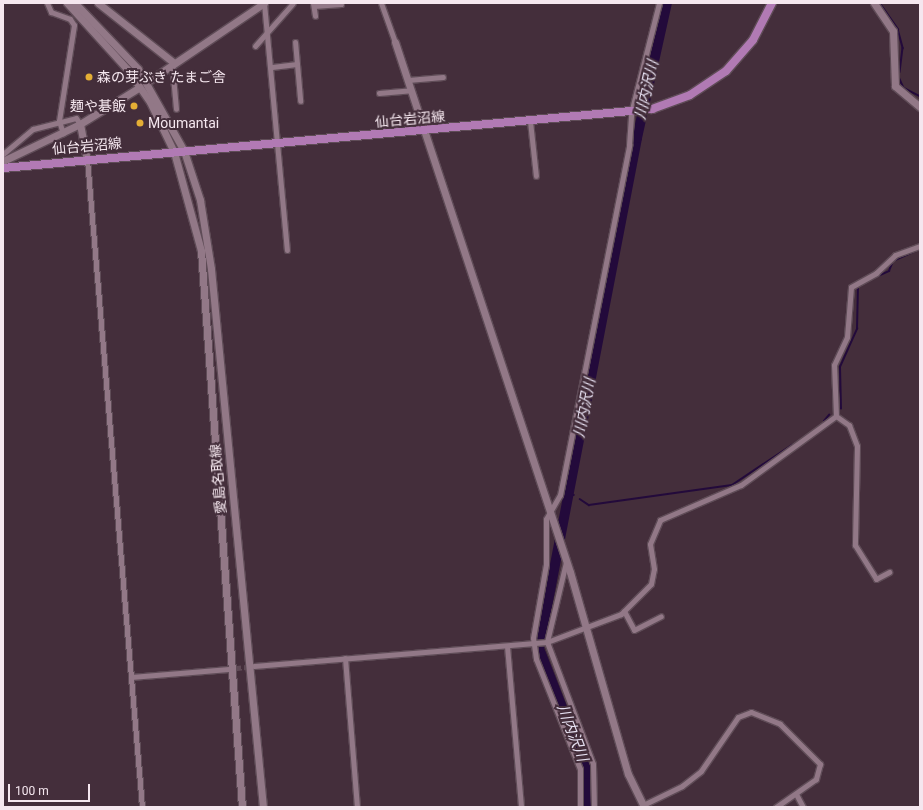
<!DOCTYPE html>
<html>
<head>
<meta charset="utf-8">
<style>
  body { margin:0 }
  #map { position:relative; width:923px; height:810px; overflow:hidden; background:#442e3b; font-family:Roboto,"Noto Sans JP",sans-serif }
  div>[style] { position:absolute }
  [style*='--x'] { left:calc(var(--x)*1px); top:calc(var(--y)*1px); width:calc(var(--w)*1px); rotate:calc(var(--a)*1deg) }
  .stream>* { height:1.5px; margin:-0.75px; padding:0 0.75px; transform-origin:0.75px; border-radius:0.75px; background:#230a3b }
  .river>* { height:10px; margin:-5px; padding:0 5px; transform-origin:5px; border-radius:5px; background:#230a3b }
  .minor-tunnel>* { height:5px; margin-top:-2.5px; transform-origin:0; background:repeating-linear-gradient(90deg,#5f4a56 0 5px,transparent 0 7.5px) }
  .roads { filter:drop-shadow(1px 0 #5f4c57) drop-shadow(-1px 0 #5f4c57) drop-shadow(0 1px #5f4c57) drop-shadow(0 -1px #5f4c57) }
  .minor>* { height:5px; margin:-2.5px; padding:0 2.5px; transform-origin:2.5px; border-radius:2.5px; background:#927887 }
  .tertiary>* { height:7px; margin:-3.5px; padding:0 3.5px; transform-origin:3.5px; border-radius:3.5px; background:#927887 }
  .secondary>* { height:7px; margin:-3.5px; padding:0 3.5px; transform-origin:3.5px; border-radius:3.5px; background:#927887 }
  .primary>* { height:8px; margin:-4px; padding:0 4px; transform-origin:4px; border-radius:4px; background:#b17ab4 }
  .dots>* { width:11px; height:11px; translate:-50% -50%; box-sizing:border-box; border:2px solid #442e3b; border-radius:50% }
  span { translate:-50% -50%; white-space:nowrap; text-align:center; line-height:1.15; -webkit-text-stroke:4px #442e3b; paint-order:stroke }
  .poi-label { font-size:14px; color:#f5e7ef }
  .left { translate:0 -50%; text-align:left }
  .right { translate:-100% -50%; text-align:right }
  .street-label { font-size:14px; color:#f5e7ef }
  .water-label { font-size:15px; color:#e7e1f2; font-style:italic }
  .frame { position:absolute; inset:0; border:4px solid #f5e7ef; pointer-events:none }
  .scale { position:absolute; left:8px; top:784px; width:82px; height:18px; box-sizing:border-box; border:2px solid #f5e7ef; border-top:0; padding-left:5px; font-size:12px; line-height:14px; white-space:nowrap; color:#f5e7ef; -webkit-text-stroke:3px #442e3b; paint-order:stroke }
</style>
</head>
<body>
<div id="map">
  <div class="stream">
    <i style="--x:880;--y:3;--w:32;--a:55"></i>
    <i style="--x:898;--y:29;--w:20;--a:75"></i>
    <i style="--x:903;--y:48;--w:24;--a:97"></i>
    <i style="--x:899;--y:77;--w:12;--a:66"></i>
    <i style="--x:904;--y:88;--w:18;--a:27"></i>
    <i style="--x:869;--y:280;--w:22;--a:-24"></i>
    <i style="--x:889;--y:271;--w:11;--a:-68"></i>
    <i style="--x:893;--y:261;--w:30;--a:-24"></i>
    <i style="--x:841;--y:409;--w:42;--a:-91.4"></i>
    <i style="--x:840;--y:367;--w:42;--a:-65.9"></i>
    <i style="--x:857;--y:329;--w:44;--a:-88.7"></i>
    <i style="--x:824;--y:421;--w:8;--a:-50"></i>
    <i style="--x:568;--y:493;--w:6;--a:18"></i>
    <i style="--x:580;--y:499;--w:11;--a:34"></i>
    <i style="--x:589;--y:505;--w:144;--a:-8"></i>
    <i style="--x:732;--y:485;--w:72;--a:-33.7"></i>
  </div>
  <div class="river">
    <i style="--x:588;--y:807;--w:33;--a:-90"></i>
    <i style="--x:588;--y:774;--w:135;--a:-111.3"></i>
    <i style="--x:539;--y:648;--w:519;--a:-79.12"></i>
    <i style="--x:637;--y:138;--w:138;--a:-77.5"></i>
  </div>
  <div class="minor-tunnel">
    <i style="--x:229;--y:669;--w:23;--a:-7"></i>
  </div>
  <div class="roads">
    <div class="minor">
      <i style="--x:47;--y:3;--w:10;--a:66"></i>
      <i style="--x:51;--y:12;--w:20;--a:20"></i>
      <i style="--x:70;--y:19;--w:7;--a:56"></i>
      <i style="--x:74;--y:25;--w:97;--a:98.9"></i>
      <i style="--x:59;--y:121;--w:13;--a:72"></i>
      <i style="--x:264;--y:3;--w:248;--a:84.7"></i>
      <i style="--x:313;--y:3;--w:13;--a:81"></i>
      <i style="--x:381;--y:3;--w:41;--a:70.3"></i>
      <i style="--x:314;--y:6;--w:27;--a:-4"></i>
      <i style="--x:255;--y:46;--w:57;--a:-48.5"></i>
      <i style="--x:297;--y:64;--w:37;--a:85"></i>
      <i style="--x:172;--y:65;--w:44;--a:84.8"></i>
      <i style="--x:272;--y:67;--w:25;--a:-7"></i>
      <i style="--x:297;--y:64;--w:22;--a:-95"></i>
      <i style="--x:408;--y:80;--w:35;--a:-5"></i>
      <i style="--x:379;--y:93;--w:32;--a:-5"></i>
      <i style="--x:530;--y:121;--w:55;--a:83.8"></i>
      <i style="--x:3;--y:154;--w:39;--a:-40"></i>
      <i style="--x:33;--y:129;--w:44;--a:-14.3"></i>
      <i style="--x:76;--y:118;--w:7;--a:56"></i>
      <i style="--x:87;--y:159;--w:650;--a:85.15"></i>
      <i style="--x:836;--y:416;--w:16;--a:35"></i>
      <i style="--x:849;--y:425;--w:22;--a:69"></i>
      <i style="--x:857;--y:446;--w:99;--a:91.2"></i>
      <i style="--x:855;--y:545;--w:40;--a:58"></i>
      <i style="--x:876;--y:579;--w:15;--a:-28"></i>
      <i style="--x:566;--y:562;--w:82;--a:103.4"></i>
      <i style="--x:547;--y:642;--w:130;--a:69.3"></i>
      <i style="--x:593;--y:764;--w:43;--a:88.7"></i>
      <i style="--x:624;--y:611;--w:21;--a:62"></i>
      <i style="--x:634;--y:630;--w:30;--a:-27"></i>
      <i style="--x:507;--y:646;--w:162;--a:85"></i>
      <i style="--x:345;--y:658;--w:149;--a:85.4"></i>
      <i style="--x:254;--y:666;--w:294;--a:-4.7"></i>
      <i style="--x:547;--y:642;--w:79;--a:-20.7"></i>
      <i style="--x:621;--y:614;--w:42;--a:-45"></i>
      <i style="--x:651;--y:584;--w:15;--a:-79"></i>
      <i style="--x:654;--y:569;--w:25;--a:-99"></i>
      <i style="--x:650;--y:544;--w:26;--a:-67"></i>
      <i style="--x:660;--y:520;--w:88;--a:-23.4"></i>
      <i style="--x:741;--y:485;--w:117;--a:-36"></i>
      <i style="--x:836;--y:416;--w:51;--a:-92.2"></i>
      <i style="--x:834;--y:365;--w:31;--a:-65"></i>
      <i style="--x:847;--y:337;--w:50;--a:-85.4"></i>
      <i style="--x:851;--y:287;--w:29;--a:-29"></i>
      <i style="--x:876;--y:273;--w:26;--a:-43"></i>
      <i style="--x:895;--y:255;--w:27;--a:-20"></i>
      <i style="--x:131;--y:677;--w:98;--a:-4.7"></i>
      <i style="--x:796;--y:794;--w:15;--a:62"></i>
      <i style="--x:643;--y:805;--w:43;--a:-26"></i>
      <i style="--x:682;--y:786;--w:24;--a:-38"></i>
      <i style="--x:701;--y:771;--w:65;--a:-55.6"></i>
      <i style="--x:738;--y:717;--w:14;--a:-21"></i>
      <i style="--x:751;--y:712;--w:31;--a:22"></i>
      <i style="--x:780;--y:724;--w:57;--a:45"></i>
      <i style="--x:820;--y:764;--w:16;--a:105"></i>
      <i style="--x:816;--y:779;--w:49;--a:145"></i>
      <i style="--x:580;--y:807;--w:38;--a:-90"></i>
      <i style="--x:580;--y:769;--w:118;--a:-111.8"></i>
      <i style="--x:536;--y:659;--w:21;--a:-98"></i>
      <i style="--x:533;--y:638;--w:75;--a:-80"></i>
      <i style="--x:546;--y:564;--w:45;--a:-90"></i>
      <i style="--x:546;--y:519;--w:28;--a:-60"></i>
      <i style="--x:560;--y:495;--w:357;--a:-78.8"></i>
      <i style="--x:629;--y:145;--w:32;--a:-86"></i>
      <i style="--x:631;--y:113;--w:114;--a:-75.7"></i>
    </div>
    <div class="tertiary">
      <i style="--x:67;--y:3;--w:89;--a:47.7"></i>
      <i style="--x:127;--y:69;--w:40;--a:55.1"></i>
      <i style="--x:150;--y:102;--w:55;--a:64.4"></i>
      <i style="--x:75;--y:3;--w:91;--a:46.3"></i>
      <i style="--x:138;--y:69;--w:94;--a:60.7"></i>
      <i style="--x:98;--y:3;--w:97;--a:38.3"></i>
      <i style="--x:874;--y:3;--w:34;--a:56"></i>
      <i style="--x:893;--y:31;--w:55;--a:87.9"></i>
      <i style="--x:895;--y:86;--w:33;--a:40"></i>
      <i style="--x:395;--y:42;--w:558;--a:71.73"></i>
      <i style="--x:570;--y:572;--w:210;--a:74"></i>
      <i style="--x:628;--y:774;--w:37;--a:64"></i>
      <i style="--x:147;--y:82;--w:141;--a:-34"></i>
      <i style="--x:80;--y:124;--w:36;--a:79"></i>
      <i style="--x:3;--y:161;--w:85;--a:-25.7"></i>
      <i style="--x:80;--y:124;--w:70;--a:-31.7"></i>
    </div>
    <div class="secondary">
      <i style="--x:184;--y:151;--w:52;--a:71.9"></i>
      <i style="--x:200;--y:200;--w:70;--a:80.9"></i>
      <i style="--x:211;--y:269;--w:541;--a:84.48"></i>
      <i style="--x:174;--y:152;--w:103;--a:74.7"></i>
      <i style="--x:201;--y:251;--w:558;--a:85.78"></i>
    </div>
    <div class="primary">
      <i style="--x:3;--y:168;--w:652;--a:-5.19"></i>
      <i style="--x:652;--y:109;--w:40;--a:-20.2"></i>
      <i style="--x:690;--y:95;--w:43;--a:-33.7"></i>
      <i style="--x:726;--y:71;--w:41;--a:-48.9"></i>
      <i style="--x:753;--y:40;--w:42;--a:-62.8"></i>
    </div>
  </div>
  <div class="dots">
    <i style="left:89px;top:77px;background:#e4ae35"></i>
    <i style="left:134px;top:106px;background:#e4ae35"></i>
    <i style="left:140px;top:123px;background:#e4ae35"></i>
  </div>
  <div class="poi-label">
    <span class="left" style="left:97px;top:77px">森の芽ぶき たまご舎</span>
    <span class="right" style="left:126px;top:106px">麺や碁飯</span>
    <span class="left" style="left:148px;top:123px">Moumantai</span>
  </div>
  <div class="street-label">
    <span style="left:410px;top:119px;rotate:-5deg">仙台岩沼線</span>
    <span style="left:87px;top:146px;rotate:-5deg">仙台岩沼線</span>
    <span style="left:218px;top:479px;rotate:-95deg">愛島名取線</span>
  </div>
  <div class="water-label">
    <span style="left:647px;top:90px;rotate:-77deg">川内沢川</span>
    <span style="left:585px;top:408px;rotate:-79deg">川内沢川</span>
    <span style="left:572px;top:733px;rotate:69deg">川内沢川</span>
  </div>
  <div class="frame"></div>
  <div class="scale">100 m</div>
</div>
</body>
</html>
